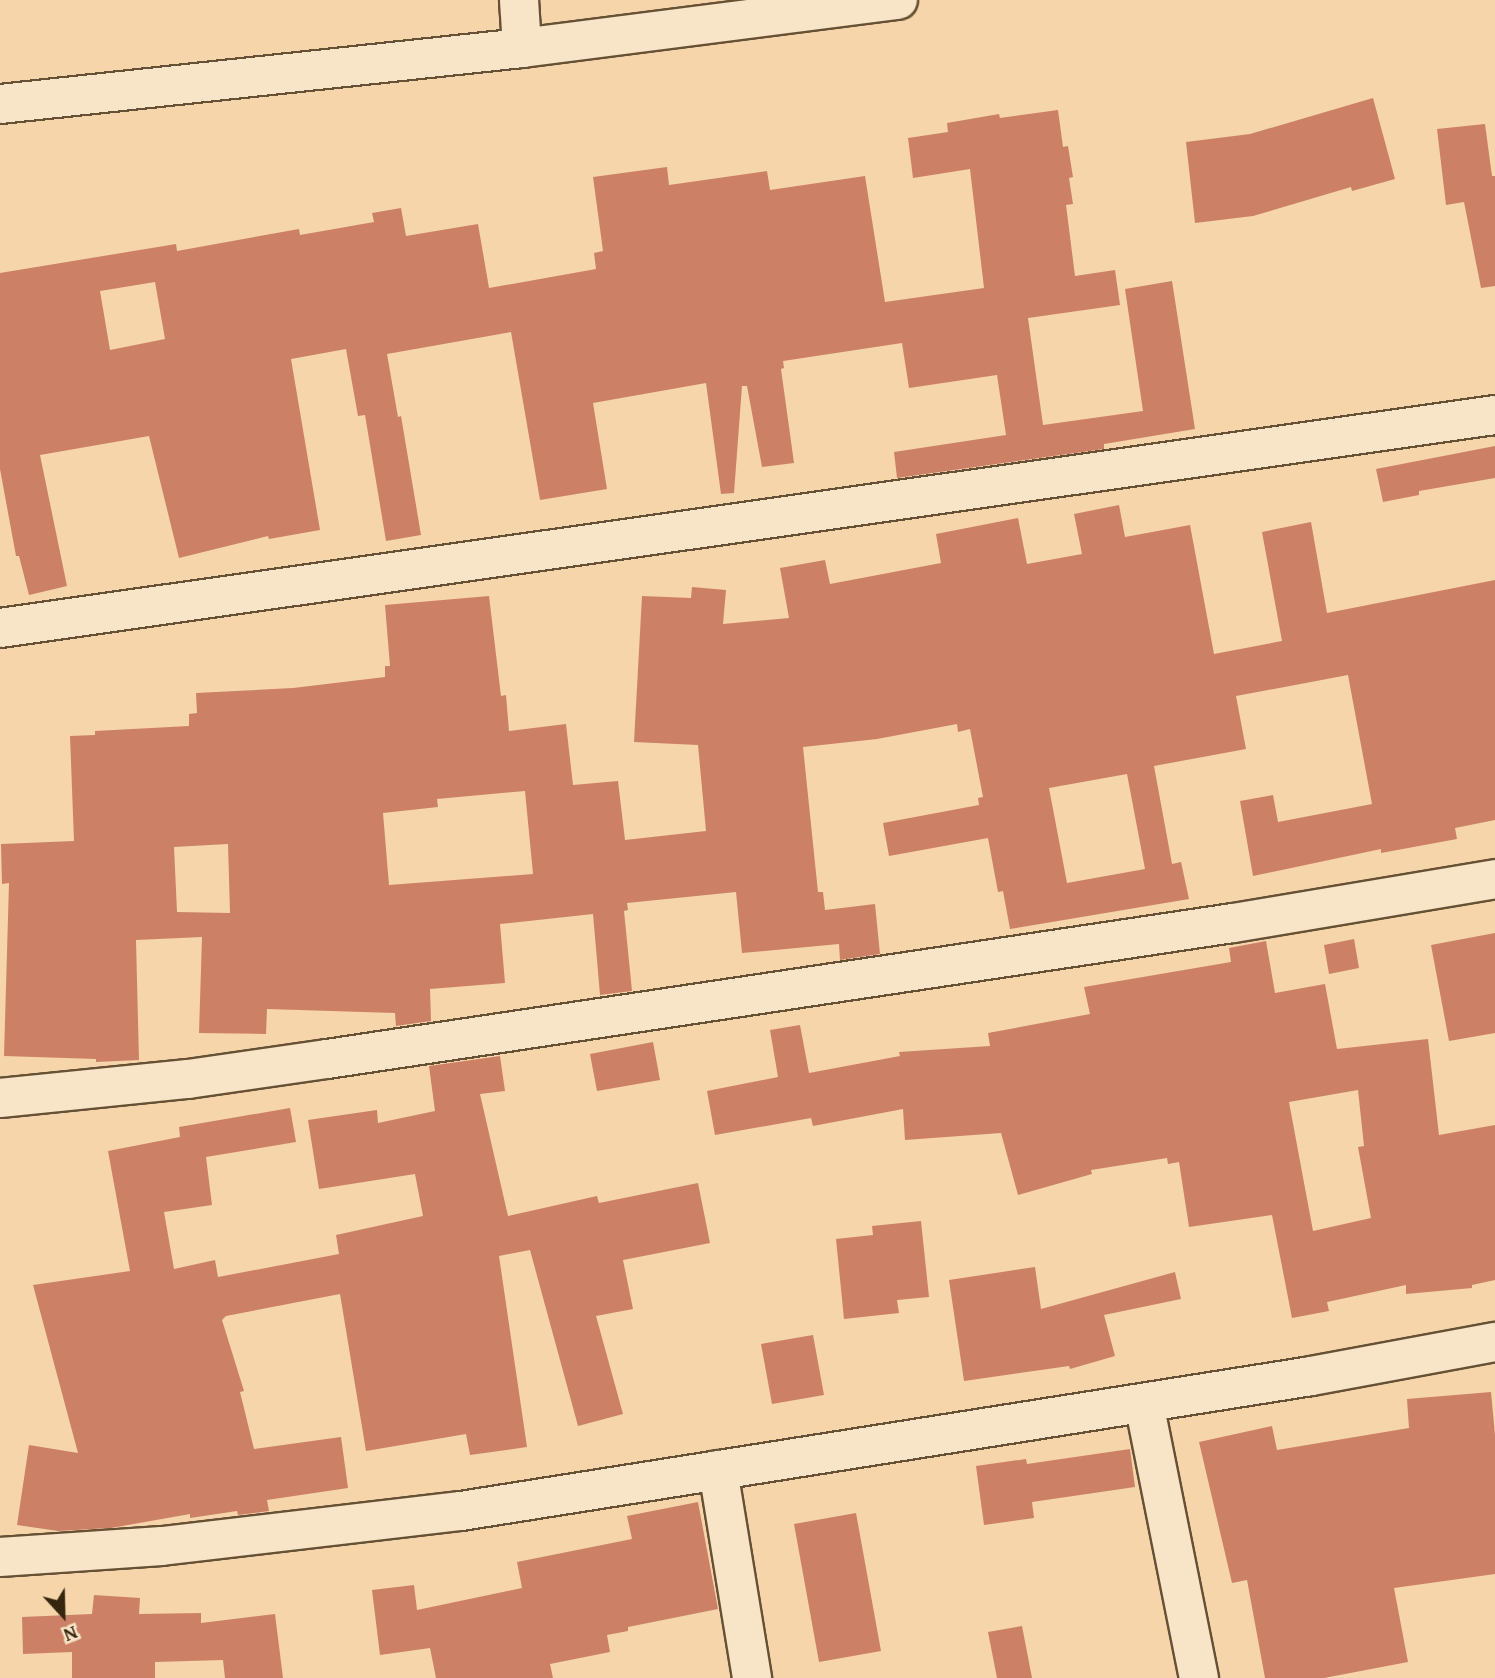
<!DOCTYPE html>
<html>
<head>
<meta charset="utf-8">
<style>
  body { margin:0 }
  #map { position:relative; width:1495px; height:1678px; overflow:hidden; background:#f5d5a9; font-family:"Gentium Book Plus",serif }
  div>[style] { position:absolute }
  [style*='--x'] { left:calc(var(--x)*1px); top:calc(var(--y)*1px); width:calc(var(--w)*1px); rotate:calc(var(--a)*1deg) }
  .building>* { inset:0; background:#cc8166 }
  .roads { filter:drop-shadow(2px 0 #665136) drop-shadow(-2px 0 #665136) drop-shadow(0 2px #665136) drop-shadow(0 -2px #665136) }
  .street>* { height:38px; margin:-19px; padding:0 19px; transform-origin:19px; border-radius:19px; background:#f8e4c7 }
  .secondary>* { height:38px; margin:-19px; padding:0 19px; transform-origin:19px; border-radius:19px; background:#f8e4c7 }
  span { translate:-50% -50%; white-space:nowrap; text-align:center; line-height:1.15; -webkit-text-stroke:6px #f8e4c7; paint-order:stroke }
  .north { position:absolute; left:28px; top:1580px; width:70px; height:70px; -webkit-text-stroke:5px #f8e4c7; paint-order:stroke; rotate:158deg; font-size:19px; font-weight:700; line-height:28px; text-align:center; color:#36250f }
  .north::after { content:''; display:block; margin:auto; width:24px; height:32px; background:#36250f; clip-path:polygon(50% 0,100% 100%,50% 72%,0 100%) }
</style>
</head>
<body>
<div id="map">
  <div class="building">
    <i style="clip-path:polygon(1373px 98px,1395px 179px,1352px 191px,1351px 187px,1253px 216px,1195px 223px,1186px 142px,1250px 134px)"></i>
    <i style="clip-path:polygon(evenodd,1058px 110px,1063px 147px,1068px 146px,1073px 177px,1069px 178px,1073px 204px,1066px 205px,1075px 276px,1115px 270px,1120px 305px,1028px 318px,1043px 425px,1143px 411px,1125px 289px,1172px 281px,1195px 429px,1104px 444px,1104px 449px,897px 478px,894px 452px,1006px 435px,997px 375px,909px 388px,902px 343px,783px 361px,784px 368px,781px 369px,794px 463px,762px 467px,747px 386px,742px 386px,734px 493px,721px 494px,706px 383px,593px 403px,607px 489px,540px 500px,511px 332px,387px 354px,398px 417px,401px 416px,421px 535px,386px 541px,365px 415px,358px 416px,346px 349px,291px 359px,320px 530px,269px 539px,268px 536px,179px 558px,149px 436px,40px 455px,67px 586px,29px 595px,19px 556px,16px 556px,0 469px,0 273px,176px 244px,177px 251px,299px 229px,300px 235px,374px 222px,372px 213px,401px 208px,406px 236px,478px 224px,489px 288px,596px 269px,594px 253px,603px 251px,593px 177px,667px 167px,669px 185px,767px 171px,770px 190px,865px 176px,885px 302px,984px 288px,970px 169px,913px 178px,908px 138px,948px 132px,947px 123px,999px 114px,1000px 118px,1058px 110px,155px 282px,165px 339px,110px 350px,100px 291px,155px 282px)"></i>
    <i style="clip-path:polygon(1485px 124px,1492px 176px,1495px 176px,1495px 286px,1481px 288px,1464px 202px,1446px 205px,1437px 129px)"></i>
    <i style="clip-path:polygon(1495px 446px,1495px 478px,1419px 491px,1419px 495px,1383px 502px,1376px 469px)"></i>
    <i style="clip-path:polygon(evenodd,1119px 505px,1125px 537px,1190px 525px,1214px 654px,1282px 641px,1262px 532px,1311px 522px,1327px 613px,1495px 580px,1495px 820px,1455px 828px,1457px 839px,1381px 853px,1381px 849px,1253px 876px,1240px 801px,1273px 795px,1278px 822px,1372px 804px,1348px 675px,1236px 696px,1246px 749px,1154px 766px,1172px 864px,1181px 862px,1189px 899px,1010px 929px,1003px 891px,998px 892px,988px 838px,889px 856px,883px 823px,979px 805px,978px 798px,983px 797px,970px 729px,958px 732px,957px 724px,877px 739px,803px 747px,818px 892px,823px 892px,825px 910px,875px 904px,880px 954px,840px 960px,839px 944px,742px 953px,736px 892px,627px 903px,628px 910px,624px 911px,632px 991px,600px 995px,593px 914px,500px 924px,505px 983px,430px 989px,431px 1021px,396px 1026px,395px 1013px,267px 1009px,266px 1034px,199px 1033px,202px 937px,136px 940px,139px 1060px,96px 1062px,96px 1059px,4px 1056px,9px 883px,2px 884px,1px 844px,74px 841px,70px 736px,95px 735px,95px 731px,189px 726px,189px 714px,197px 713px,196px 693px,293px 688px,385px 677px,385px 666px,390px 666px,385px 605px,489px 596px,501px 696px,506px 695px,509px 731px,566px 724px,573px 785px,618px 781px,625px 840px,706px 831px,698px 745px,634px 742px,642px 596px,691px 598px,692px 587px,726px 590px,723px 624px,789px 618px,780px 568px,825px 560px,830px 584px,941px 563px,936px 534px,1018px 518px,1027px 564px,1082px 554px,1074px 514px,1119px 505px,1127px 774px,1145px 869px,1067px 883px,1049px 788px,1127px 774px,1119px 505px,525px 791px,533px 874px,389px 885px,383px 813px,438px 807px,437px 799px,525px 791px,1119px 505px,228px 844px,230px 913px,177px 912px,174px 847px,228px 844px)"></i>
    <i style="clip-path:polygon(1495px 933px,1495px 1033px,1449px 1041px,1431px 945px)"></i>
    <i style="clip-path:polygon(1354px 939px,1359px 968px,1329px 974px,1324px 945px)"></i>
    <i style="clip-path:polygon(evenodd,1266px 941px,1275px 993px,1325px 984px,1337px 1049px,1428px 1039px,1439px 1135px,1495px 1125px,1495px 1280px,1472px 1285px,1472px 1288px,1406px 1294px,1406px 1285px,1327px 1302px,1329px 1311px,1292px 1318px,1272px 1215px,1189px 1227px,1179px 1162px,1168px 1164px,1167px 1158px,1091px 1170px,1092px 1174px,1018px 1195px,1001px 1133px,905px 1140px,903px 1109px,813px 1126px,811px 1118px,715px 1135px,707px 1091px,778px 1077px,770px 1030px,800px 1025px,809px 1073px,900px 1056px,899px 1052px,990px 1046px,988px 1033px,1090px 1014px,1084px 987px,1231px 962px,1229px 948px,1266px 941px,1358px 1090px,1364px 1146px,1358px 1147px,1371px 1218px,1313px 1231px,1289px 1102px,1358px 1090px)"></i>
    <i style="clip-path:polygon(653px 1042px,660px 1080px,597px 1091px,590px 1054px)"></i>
    <i style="clip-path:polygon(500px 1056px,505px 1091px,480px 1094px,508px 1216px,597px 1196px,599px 1203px,698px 1183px,710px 1243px,623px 1260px,633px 1309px,596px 1316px,623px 1414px,578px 1426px,530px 1250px,499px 1256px,527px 1447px,470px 1455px,466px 1434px,366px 1451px,340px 1294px,226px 1316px,222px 1320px,244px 1391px,240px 1392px,254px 1449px,341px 1437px,348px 1488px,267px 1500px,269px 1511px,238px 1515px,237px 1511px,190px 1518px,190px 1514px,111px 1528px,58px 1531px,17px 1525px,29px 1445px,78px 1453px,33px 1285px,130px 1271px,108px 1151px,180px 1137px,179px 1127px,290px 1108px,296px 1142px,206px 1157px,212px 1205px,164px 1212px,174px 1269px,215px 1260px,218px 1277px,339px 1254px,336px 1235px,423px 1216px,415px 1174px,319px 1189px,308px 1120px,377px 1110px,378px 1123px,435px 1111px,429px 1066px)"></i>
    <i style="clip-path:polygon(921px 1221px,929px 1297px,897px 1300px,899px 1313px,844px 1319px,836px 1239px,873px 1235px,872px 1226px)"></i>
    <i style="clip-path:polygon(1035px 1267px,1041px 1309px,1175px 1272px,1181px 1299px,1104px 1315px,1115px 1356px,1070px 1369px,1069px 1366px,964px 1381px,949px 1280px)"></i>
    <i style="clip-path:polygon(813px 1335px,824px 1395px,772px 1404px,761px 1344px)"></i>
    <i style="clip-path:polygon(1491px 1392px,1495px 1435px,1495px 1574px,1394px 1588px,1408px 1662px,1324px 1678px,1265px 1678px,1247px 1580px,1232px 1583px,1199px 1442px,1272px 1426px,1277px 1450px,1409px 1428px,1407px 1399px)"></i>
    <i style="clip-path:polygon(1130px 1449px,1135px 1487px,1032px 1502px,1034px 1518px,984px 1525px,976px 1466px,1026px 1459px,1027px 1464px)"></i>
    <i style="clip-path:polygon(698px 1502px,718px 1609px,628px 1627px,628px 1631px,607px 1635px,610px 1652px,550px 1664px,553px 1678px,436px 1678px,430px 1648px,380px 1655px,372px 1590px,414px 1585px,417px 1610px,522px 1588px,517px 1562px,632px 1539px,627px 1516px)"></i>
    <i style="clip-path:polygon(856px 1513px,881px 1651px,819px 1662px,794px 1524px)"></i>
    <i style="clip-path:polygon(94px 1595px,140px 1598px,139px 1614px,201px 1613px,201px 1623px,275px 1614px,283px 1678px,225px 1678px,223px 1660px,155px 1662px,155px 1678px,72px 1678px,72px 1652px,23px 1654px,22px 1617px,92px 1614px)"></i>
    <i style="clip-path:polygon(1022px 1626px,1032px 1678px,997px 1678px,988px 1632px)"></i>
  </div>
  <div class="roads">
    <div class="street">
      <i style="--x:519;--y:0;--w:48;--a:86.4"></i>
      <i style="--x:0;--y:628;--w:1510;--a:-8.11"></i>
      <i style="--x:0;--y:1098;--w:189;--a:-5.8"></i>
      <i style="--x:188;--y:1079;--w:140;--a:-8.2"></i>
      <i style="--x:327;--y:1059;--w:916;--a:-8.54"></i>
      <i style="--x:1233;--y:923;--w:266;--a:-9.5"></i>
      <i style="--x:1144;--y:1403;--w:280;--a:78.7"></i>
      <i style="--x:718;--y:1470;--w:211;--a:80.7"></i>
      <i style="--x:0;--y:1557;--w:162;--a:-3.9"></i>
      <i style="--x:162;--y:1546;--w:301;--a:-6.7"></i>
      <i style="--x:461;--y:1511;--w:861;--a:-9.02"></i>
      <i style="--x:1311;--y:1376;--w:187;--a:-10.5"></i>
    </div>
    <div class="secondary">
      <i style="--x:0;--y:104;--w:525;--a:-6.12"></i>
      <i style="--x:522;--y:48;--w:379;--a:-7.3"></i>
    </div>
  </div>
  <div class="north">N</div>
</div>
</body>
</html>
